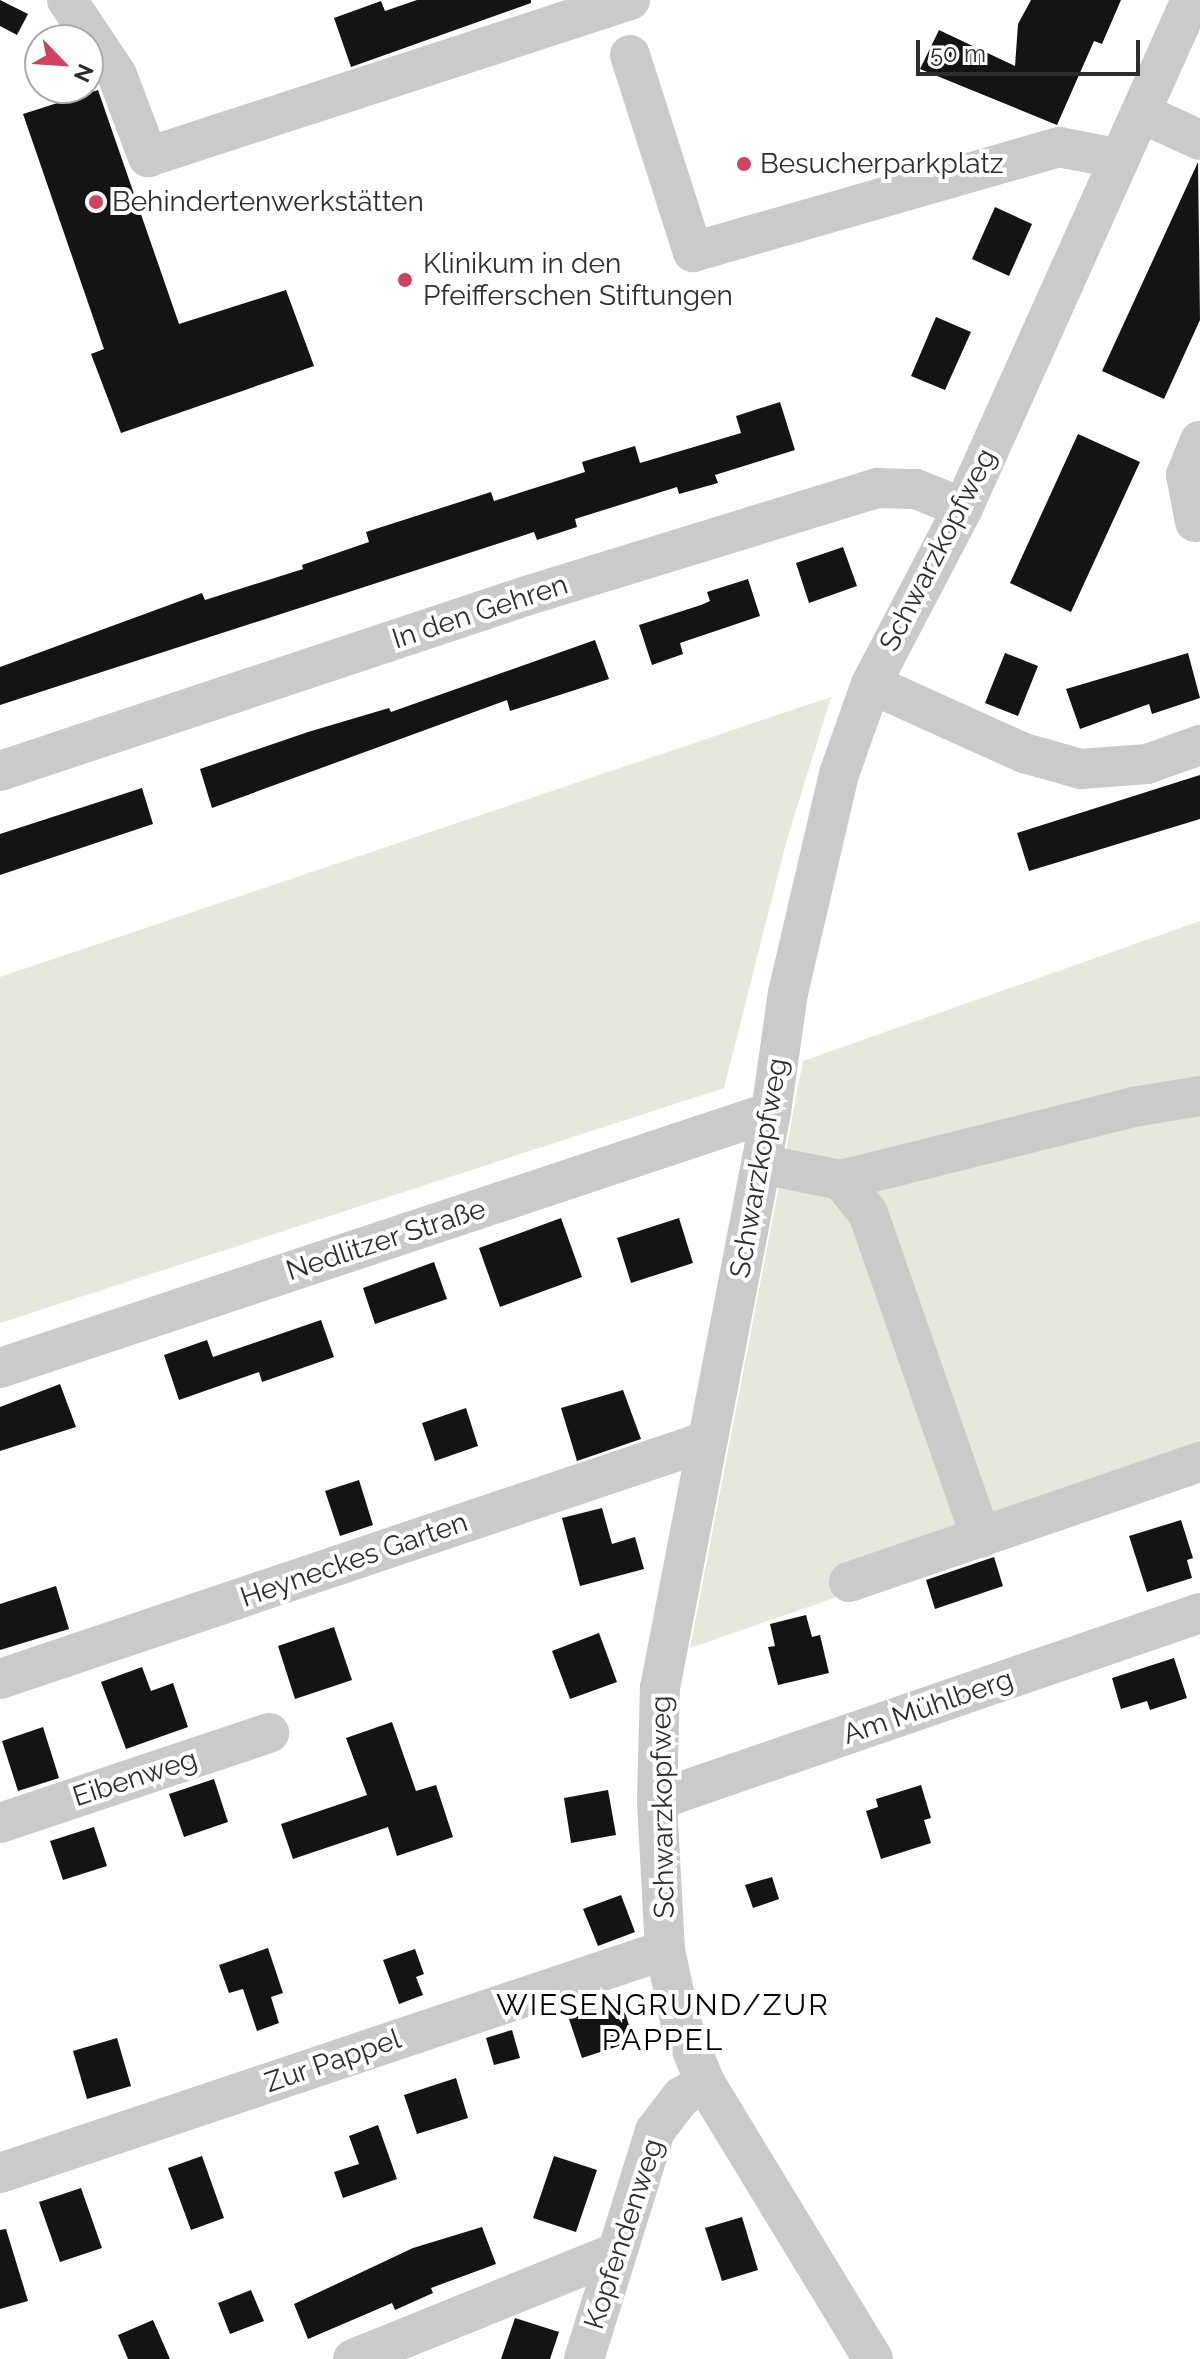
<!DOCTYPE html>
<html>
<head>
<meta charset="utf-8">
<style>
  body { margin:0 }
  #map { position:relative; width:1200px; height:2359px; overflow:hidden; background:#fff; font-family:Raleway,sans-serif }
  div>[style] { position:absolute }
  [style*='--x'] { left:calc(var(--x)*1px); top:calc(var(--y)*1px); width:calc(var(--w)*1px); rotate:calc(var(--a)*1deg) }
  .green>* { inset:0; background:#e5e9dc }
  .building>* { inset:0; background:#141414 }
  .minor>* { height:40px; margin:-20px; padding:0 20px; transform-origin:20px; border-radius:20px; background:#cacaca }
  .dots>* { width:22px; height:22px; translate:-50% -50%; box-sizing:border-box; border:4px solid #fff; border-radius:50% }
  span { translate:-50% -50%; white-space:nowrap; text-align:center; line-height:1.15; -webkit-text-stroke:8px #fff; paint-order:stroke }
  .poi-label { font-size:28px; color:#2d2d2d }
  .left { translate:0 -50%; text-align:left }
  .street-label { font-size:28px; color:#2d2d2d }
  .neighbourhood-label { font-size:30px; color:#000; letter-spacing:2px }
  .north { position:absolute; left:24px; top:24px; width:80px; height:80px; box-sizing:border-box; background:#fff; border:2px solid #ababab; border-radius:50%; rotate:115deg; font-size:22px; font-weight:700; line-height:32px; text-align:center; color:#2d2d2d }
  .north::after { content:''; display:block; margin:auto; width:28px; height:36px; background:#d2415f; clip-path:polygon(50% 0,100% 100%,50% 72%,0 100%) }
  .scale { position:absolute; left:916px; top:40px; width:224px; height:36px; box-sizing:border-box; border:4px solid #2d2d2d; border-top:0; padding-left:10px; font-size:24px; line-height:28px; white-space:nowrap; color:#2d2d2d; -webkit-text-stroke:6px #fff; paint-order:stroke }
</style>
</head>
<body>
<div id="map">
  <div class="green">
    <i style="clip-path:polygon(831px 697px,786px 843px,724px 1088px,0 1323px,0 977px)"></i>
    <i style="clip-path:polygon(1200px 921px,1200px 1471px,690px 1648px,803px 1061px)"></i>
  </div>
  <div class="building">
    <i style="clip-path:polygon(0 0,28px 14px,17px 35px,0 26px)"></i>
    <i style="clip-path:polygon(417px 0,531px 0,531px 3px,351px 67px,334px 18px,381px 1px,385px 11px)"></i>
    <i style="clip-path:polygon(1031px 0,1121px 0,1102px 44px,1094px 41px,1057px 125px,920px 69px,939px 30px,1015px 66px,1018px 24px)"></i>
    <i style="clip-path:polygon(98px 90px,179px 324px,286px 290px,314px 366px,121px 433px,91px 354px,104px 349px,23px 114px)"></i>
    <i style="clip-path:polygon(1198px 162px,1200px 320px,1164px 399px,1102px 371px)"></i>
    <i style="clip-path:polygon(995px 207px,1032px 224px,1009px 276px,972px 259px)"></i>
    <i style="clip-path:polygon(936px 317px,971px 332px,945px 390px,911px 376px)"></i>
    <i style="clip-path:polygon(780px 402px,795px 450px,715px 475px,718px 483px,679px 494px,677px 487px,575px 519px,577px 527px,537px 540px,534px 532px,0 705px,0 667px,202px 593px,205px 600px,303px 569px,302px 565px,369px 542px,366px 532px,491px 492px,494px 501px,585px 472px,582px 462px,635px 446px,640px 463px,741px 433px,736px 416px)"></i>
    <i style="clip-path:polygon(1078px 434px,1140px 462px,1071px 612px,1010px 583px)"></i>
    <i style="clip-path:polygon(843px 547px,857px 586px,809px 603px,796px 563px)"></i>
    <i style="clip-path:polygon(748px 579px,760px 616px,680px 643px,683px 654px,652px 665px,639px 625px,701px 605px,710px 601px,707px 592px)"></i>
    <i style="clip-path:polygon(595px 640px,609px 679px,510px 711px,507px 700px,212px 808px,200px 769px,308px 732px,389px 708px,391px 712px)"></i>
    <i style="clip-path:polygon(1005px 653px,1038px 666px,1018px 716px,985px 703px)"></i>
    <i style="clip-path:polygon(1188px 653px,1200px 698px,1152px 714px,1149px 704px,1080px 729px,1066px 689px)"></i>
    <i style="clip-path:polygon(1200px 775px,1200px 819px,1029px 871px,1017px 833px)"></i>
    <i style="clip-path:polygon(142px 788px,153px 824px,0 875px,0 834px)"></i>
    <i style="clip-path:polygon(561px 1218px,582px 1277px,500px 1307px,479px 1248px)"></i>
    <i style="clip-path:polygon(679px 1218px,693px 1263px,631px 1283px,617px 1238px)"></i>
    <i style="clip-path:polygon(434px 1262px,447px 1299px,375px 1324px,363px 1288px)"></i>
    <i style="clip-path:polygon(321px 1320px,334px 1357px,262px 1382px,259px 1372px,179px 1400px,164px 1355px,207px 1340px,213px 1357px)"></i>
    <i style="clip-path:polygon(60px 1384px,76px 1427px,0 1451px,0 1407px)"></i>
    <i style="clip-path:polygon(623px 1390px,641px 1439px,577px 1461px,561px 1408px)"></i>
    <i style="clip-path:polygon(466px 1408px,478px 1446px,435px 1461px,422px 1423px)"></i>
    <i style="clip-path:polygon(359px 1480px,373px 1525px,340px 1536px,325px 1491px)"></i>
    <i style="clip-path:polygon(602px 1508px,612px 1544px,635px 1537px,644px 1569px,580px 1586px,562px 1518px)"></i>
    <i style="clip-path:polygon(1181px 1520px,1193px 1558px,1187px 1560px,1192px 1578px,1147px 1592px,1129px 1536px)"></i>
    <i style="clip-path:polygon(994px 1557px,1003px 1586px,935px 1609px,926px 1580px)"></i>
    <i style="clip-path:polygon(56px 1586px,69px 1629px,0 1650px,0 1604px)"></i>
    <i style="clip-path:polygon(806px 1615px,812px 1637px,820px 1635px,829px 1673px,778px 1685px,768px 1647px,775px 1646px,770px 1624px)"></i>
    <i style="clip-path:polygon(334px 1627px,352px 1680px,295px 1699px,278px 1646px)"></i>
    <i style="clip-path:polygon(599px 1633px,617px 1682px,570px 1699px,552px 1651px)"></i>
    <i style="clip-path:polygon(1174px 1658px,1187px 1698px,1150px 1710px,1147px 1701px,1121px 1709px,1112px 1678px)"></i>
    <i style="clip-path:polygon(142px 1667px,151px 1691px,173px 1683px,188px 1727px,126px 1749px,101px 1682px)"></i>
    <i style="clip-path:polygon(392px 1722px,416px 1791px,436px 1785px,453px 1837px,397px 1856px,388px 1827px,293px 1859px,281px 1824px,367px 1795px,346px 1738px)"></i>
    <i style="clip-path:polygon(43px 1727px,59px 1778px,18px 1791px,2px 1741px)"></i>
    <i style="clip-path:polygon(214px 1779px,228px 1822px,184px 1837px,169px 1794px)"></i>
    <i style="clip-path:polygon(921px 1785px,931px 1818px,924px 1820px,931px 1843px,881px 1859px,866px 1811px,878px 1807px,876px 1799px)"></i>
    <i style="clip-path:polygon(608px 1790px,616px 1835px,571px 1843px,564px 1798px)"></i>
    <i style="clip-path:polygon(94px 1827px,107px 1866px,63px 1880px,50px 1841px)"></i>
    <i style="clip-path:polygon(772px 1877px,779px 1899px,753px 1908px,745px 1885px)"></i>
    <i style="clip-path:polygon(621px 1895px,635px 1932px,598px 1946px,583px 1909px)"></i>
    <i style="clip-path:polygon(268px 1948px,283px 1993px,271px 1997px,279px 2023px,257px 2031px,243px 1989px,229px 1993px,219px 1965px)"></i>
    <i style="clip-path:polygon(415px 1949px,424px 1974px,416px 1977px,423px 1995px,399px 2004px,383px 1960px)"></i>
    <i style="clip-path:polygon(620px 1997px,634px 2041px,582px 2058px,567px 2013px)"></i>
    <i style="clip-path:polygon(512px 2030px,520px 2058px,494px 2065px,486px 2038px)"></i>
    <i style="clip-path:polygon(117px 2038px,131px 2086px,87px 2099px,73px 2051px)"></i>
    <i style="clip-path:polygon(456px 2078px,468px 2118px,417px 2134px,404px 2095px)"></i>
    <i style="clip-path:polygon(378px 2125px,397px 2179px,343px 2198px,334px 2172px,359px 2164px,349px 2136px)"></i>
    <i style="clip-path:polygon(202px 2156px,224px 2218px,191px 2230px,168px 2168px)"></i>
    <i style="clip-path:polygon(554px 2156px,597px 2170px,576px 2232px,533px 2218px)"></i>
    <i style="clip-path:polygon(81px 2188px,102px 2248px,60px 2262px,39px 2202px)"></i>
    <i style="clip-path:polygon(742px 2217px,758px 2270px,722px 2281px,705px 2228px)"></i>
    <i style="clip-path:polygon(482px 2227px,496px 2264px,431px 2288px,433px 2293px,395px 2310px,392px 2303px,308px 2339px,294px 2304px,413px 2248px)"></i>
    <i style="clip-path:polygon(6px 2229px,28px 2301px,0 2309px,0 2230px)"></i>
    <i style="clip-path:polygon(251px 2290px,264px 2321px,230px 2334px,218px 2303px)"></i>
    <i style="clip-path:polygon(515px 2318px,559px 2332px,550px 2359px,501px 2359px)"></i>
    <i style="clip-path:polygon(153px 2320px,170px 2359px,128px 2359px,118px 2335px)"></i>
  </div>
  <div class="minor">
    <i style="--x:67;--y:0;--w:90;--a:56.3"></i>
    <i style="--x:117;--y:75;--w:88;--a:69.3"></i>
    <i style="--x:148;--y:157;--w:507;--a:-18.04"></i>
    <i style="--x:630;--y:55;--w:207;--a:72.3"></i>
    <i style="--x:693;--y:252;--w:381;--a:-16"></i>
    <i style="--x:1059;--y:147;--w:62;--a:11.1"></i>
    <i style="--x:1141;--y:113;--w:65;--a:24.6"></i>
    <i style="--x:1195;--y:522;--w:48;--a:-100.8"></i>
    <i style="--x:1186;--y:475;--w:37;--a:-68"></i>
    <i style="--x:871;--y:684;--w:168;--a:24.3"></i>
    <i style="--x:1024;--y:753;--w:59;--a:15.7"></i>
    <i style="--x:1081;--y:769;--w:66;--a:-4.3"></i>
    <i style="--x:1147;--y:764;--w:56;--a:-19.7"></i>
    <i style="--x:0;--y:771;--w:554;--a:-18.4"></i>
    <i style="--x:526;--y:596;--w:368;--a:-17.1"></i>
    <i style="--x:878;--y:488;--w:38;--a:2"></i>
    <i style="--x:916;--y:489;--w:51;--a:22"></i>
    <i style="--x:761;--y:1164;--w:82;--a:11.3"></i>
    <i style="--x:841;--y:1180;--w:43;--a:50.7"></i>
    <i style="--x:868;--y:1213;--w:344;--a:70.8"></i>
    <i style="--x:841;--y:1180;--w:301;--a:-14"></i>
    <i style="--x:1133;--y:1107;--w:68;--a:-9.3"></i>
    <i style="--x:0;--y:1368;--w:812;--a:-18.37"></i>
    <i style="--x:849;--y:1582;--w:371;--a:-18.9"></i>
    <i style="--x:0;--y:1679;--w:746;--a:-18.6"></i>
    <i style="--x:657;--y:1800;--w:574;--a:-19"></i>
    <i style="--x:0;--y:1823;--w:284;--a:-18.5"></i>
    <i style="--x:0;--y:2173;--w:701;--a:-18.54"></i>
    <i style="--x:353;--y:2359;--w:284;--a:-22"></i>
    <i style="--x:584;--y:2359;--w:239;--a:-72.7"></i>
    <i style="--x:655;--y:2131;--w:43;--a:-52.6"></i>
    <i style="--x:681;--y:2097;--w:28;--a:-30"></i>
    <i style="--x:873;--y:2359;--w:323;--a:-121.3"></i>
    <i style="--x:705;--y:2083;--w:68;--a:-111.6"></i>
    <i style="--x:680;--y:2020;--w:72;--a:-102.1"></i>
    <i style="--x:665;--y:1950;--w:150;--a:-93.1"></i>
    <i style="--x:657;--y:1800;--w:112;--a:-88.5"></i>
    <i style="--x:660;--y:1688;--w:587;--a:-79.09"></i>
    <i style="--x:771;--y:1112;--w:120;--a:-81.9"></i>
    <i style="--x:788;--y:993;--w:225;--a:-76.9"></i>
    <i style="--x:839;--y:774;--w:96;--a:-70.4"></i>
    <i style="--x:871;--y:684;--w:199;--a:-62.4"></i>
    <i style="--x:963;--y:508;--w:557;--a:-65.83"></i>
  </div>
  <div class="dots">
    <i style="left:744px;top:164px;background:#d2415f"></i>
    <i style="left:96px;top:202px;background:#d2415f"></i>
    <i style="left:405px;top:280px;background:#d2415f"></i>
  </div>
  <div class="poi-label">
    <span class="left" style="left:760px;top:164px">Besucherparkplatz</span>
    <span class="left" style="left:112px;top:202px">Behindertenwerkstätten</span>
    <span class="left" style="left:423px;top:280px">Klinikum in den<br>Pfeifferschen Stiftungen</span>
  </div>
  <div class="street-label">
    <span style="left:938px;top:550px;rotate:-63deg">Schwarzkopfweg</span>
    <span style="left:480px;top:612px;rotate:-18deg">In den Gehren</span>
    <span style="left:759px;top:1168px;rotate:-80deg">Schwarzkopfweg</span>
    <span style="left:386px;top:1240px;rotate:-18deg">Nedlitzer Straße</span>
    <span style="left:354px;top:1560px;rotate:-19deg">Heyneckes Garten</span>
    <span style="left:928px;top:1707px;rotate:-19deg">Am Mühlberg</span>
    <span style="left:135px;top:1778px;rotate:-18deg">Eibenweg</span>
    <span style="left:663px;top:1807px;rotate:-91deg">Schwarzkopfweg</span>
    <span style="left:333px;top:2061px;rotate:-19deg">Zur Pappel</span>
    <span style="left:624px;top:2234px;rotate:-72deg">Kopfendenweg</span>
  </div>
  <div class="neighbourhood-label">
    <span style="left:663px;top:2022px">WIESENGRUND/ZUR<br>PAPPEL</span>
  </div>
  <div class="north">N</div>
  <div class="scale">50 m</div>
</div>
</body>
</html>
